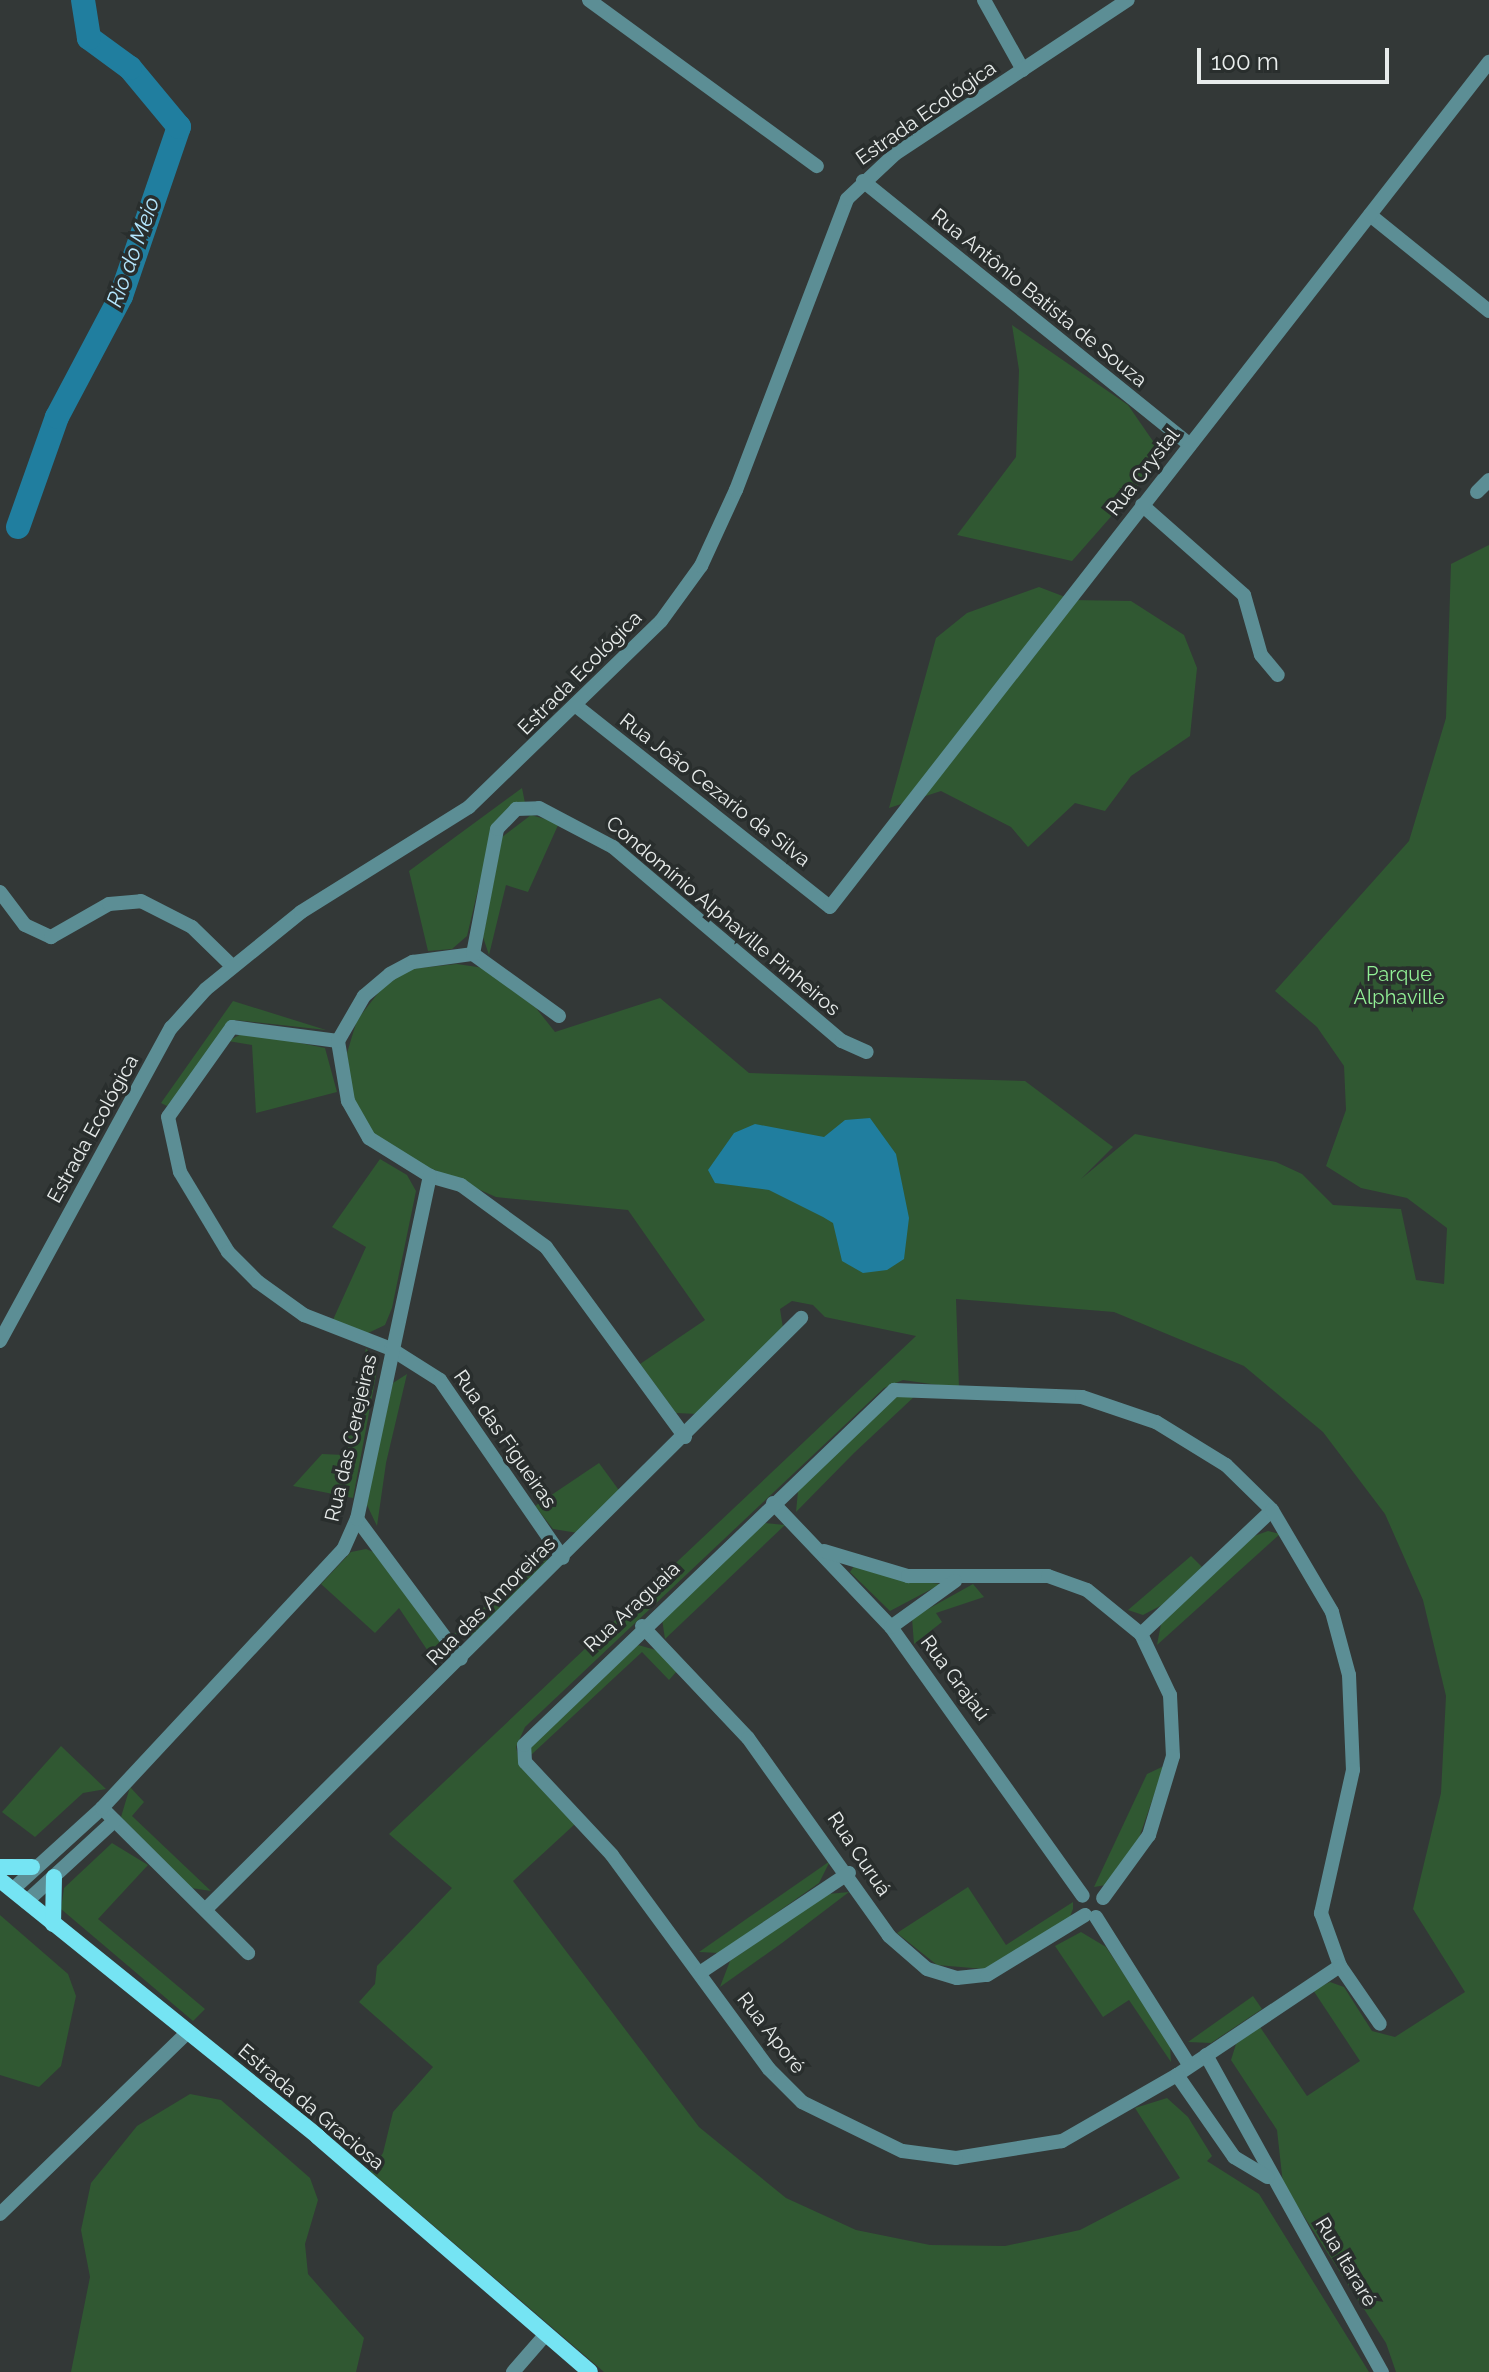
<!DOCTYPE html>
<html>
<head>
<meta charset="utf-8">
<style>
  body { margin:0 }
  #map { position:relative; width:1489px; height:2372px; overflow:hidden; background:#333837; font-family:Raleway,sans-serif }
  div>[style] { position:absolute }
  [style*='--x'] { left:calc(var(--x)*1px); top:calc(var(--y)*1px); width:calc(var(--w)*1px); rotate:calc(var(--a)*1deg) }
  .green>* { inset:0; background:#305832 }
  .water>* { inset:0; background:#207e9f }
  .river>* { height:24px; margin:-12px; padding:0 12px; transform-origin:12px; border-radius:12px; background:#207e9f }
  .minor>* { height:14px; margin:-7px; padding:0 7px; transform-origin:7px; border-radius:7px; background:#5c8e95 }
  .major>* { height:16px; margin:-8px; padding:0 8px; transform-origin:8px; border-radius:8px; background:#75e4f3 }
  span { translate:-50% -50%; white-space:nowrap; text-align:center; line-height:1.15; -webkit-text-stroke:7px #292e2d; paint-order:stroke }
  .street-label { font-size:20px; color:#e8eceb }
  .park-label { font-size:20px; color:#92f096 }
  .water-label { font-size:22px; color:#b5e7fe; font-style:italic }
  .scale { position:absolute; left:1197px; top:48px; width:192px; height:36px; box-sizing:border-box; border:4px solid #e8eceb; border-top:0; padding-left:10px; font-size:24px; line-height:28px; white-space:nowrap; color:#e8eceb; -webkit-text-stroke:6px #292e2d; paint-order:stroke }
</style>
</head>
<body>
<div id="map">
  <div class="green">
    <i style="clip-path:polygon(1012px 325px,1128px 405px,1157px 447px,1137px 487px,1072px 561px,957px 535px,1016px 457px,1019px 370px)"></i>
    <i style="clip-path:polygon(1489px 545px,1489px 2372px,1396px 2372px,1386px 2343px,1283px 2184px,1277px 2130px,1231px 2060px,1236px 2044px,1260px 2027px,1307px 2096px,1360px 2061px,1313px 1990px,1330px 1982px,1344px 1987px,1372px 2031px,1395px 2037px,1465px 1992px,1413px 1909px,1441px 1793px,1446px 1696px,1423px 1600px,1385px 1514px,1323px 1432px,1244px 1366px,1114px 1312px,956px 1299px,959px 1388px,903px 1380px,884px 1388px,525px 1727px,516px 1747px,520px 1765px,575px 1824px,513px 1881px,699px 2127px,786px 2198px,856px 2230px,930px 2245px,1005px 2246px,1080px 2230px,1180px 2178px,1135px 2108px,1167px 2098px,1188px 2117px,1212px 2156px,1207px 2161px,1259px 2194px,1369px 2372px,604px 2372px,370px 2171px,383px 2153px,393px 2112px,433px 2067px,359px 2002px,375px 1984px,377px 1966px,452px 1888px,389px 1834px,916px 1336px,825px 1317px,813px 1305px,792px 1301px,780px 1309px,783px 1328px,697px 1414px,676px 1413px,640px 1364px,705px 1320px,628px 1210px,496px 1197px,414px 1161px,373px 1133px,353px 1099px,347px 1053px,357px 1020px,382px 988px,410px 969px,457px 964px,484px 968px,536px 1008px,555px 1032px,660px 998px,749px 1073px,1025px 1081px,1113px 1147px,1081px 1179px,1135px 1134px,1276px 1162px,1302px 1174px,1333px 1205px,1401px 1209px,1416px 1280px,1444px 1284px,1447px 1228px,1407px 1198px,1361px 1188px,1326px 1166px,1346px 1110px,1344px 1066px,1317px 1027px,1275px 991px,1409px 841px,1446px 718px,1451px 564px)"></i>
    <i style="clip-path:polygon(1039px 587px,1073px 600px,1131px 601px,1184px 635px,1197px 668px,1190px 736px,1131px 776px,1105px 811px,1075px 803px,1028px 847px,1011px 827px,941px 791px,889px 808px,936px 638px,967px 613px)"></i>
    <i style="clip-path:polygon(522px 788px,525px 803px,515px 806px,480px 881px,467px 936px,452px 949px,428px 951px,409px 871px)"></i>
    <i style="clip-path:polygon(531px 815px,559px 823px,528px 892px,506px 885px,489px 955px,483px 937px,502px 837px)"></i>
    <i style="clip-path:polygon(233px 1001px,326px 1030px,235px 1020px,167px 1106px,161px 1103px)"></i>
    <i style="clip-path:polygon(245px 1032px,325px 1048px,337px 1092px,256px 1113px,252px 1045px,228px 1041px)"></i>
    <i style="clip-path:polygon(380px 1159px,407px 1175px,416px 1191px,392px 1308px,385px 1325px,366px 1334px,332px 1322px,366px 1247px,332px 1227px)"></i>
    <i style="clip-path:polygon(366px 1348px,378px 1365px,353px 1498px,293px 1486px,322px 1454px,344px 1455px)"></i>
    <i style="clip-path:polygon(407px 1374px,386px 1463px,377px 1526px,366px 1503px,393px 1383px)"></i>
    <i style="clip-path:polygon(916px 1395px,854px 1453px,796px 1512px,798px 1491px,896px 1396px)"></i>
    <i style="clip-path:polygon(599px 1463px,621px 1493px,578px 1533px,553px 1529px,535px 1506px)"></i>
    <i style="clip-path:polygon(765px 1523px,785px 1525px,665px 1639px,662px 1619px)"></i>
    <i style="clip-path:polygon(1268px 1531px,1280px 1534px,1157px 1645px,1161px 1624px,1254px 1536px)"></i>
    <i style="clip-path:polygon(366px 1549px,376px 1553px,440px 1640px,440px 1669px,399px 1608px,375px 1633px,321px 1584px,351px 1552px)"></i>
    <i style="clip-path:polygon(547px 1552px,547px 1562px,473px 1636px,454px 1634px)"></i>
    <i style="clip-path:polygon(1191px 1556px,1202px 1567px,1162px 1605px,1143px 1615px,1128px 1610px)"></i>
    <i style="clip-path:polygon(854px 1566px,902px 1580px,941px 1584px,890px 1611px,850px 1572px)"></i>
    <i style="clip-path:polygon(973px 1584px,984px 1597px,936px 1613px,942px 1622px,914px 1644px,912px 1618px)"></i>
    <i style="clip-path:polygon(638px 1645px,656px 1650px,677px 1671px,669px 1680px,642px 1652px,531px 1755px,531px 1747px)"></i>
    <i style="clip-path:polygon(61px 1746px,106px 1789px,83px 1793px,35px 1837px,2px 1812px)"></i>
    <i style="clip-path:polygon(1164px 1766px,1137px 1844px,1106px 1885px,1094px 1887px,1147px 1774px)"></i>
    <i style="clip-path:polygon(130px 1787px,144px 1802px,132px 1816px,211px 1891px,191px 1888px,121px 1817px)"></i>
    <i style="clip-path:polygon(112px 1843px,148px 1865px,98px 1919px,205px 2009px,193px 2021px,61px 1909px,64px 1888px)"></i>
    <i style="clip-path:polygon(830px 1861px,819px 1883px,719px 1953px,699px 1952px)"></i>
    <i style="clip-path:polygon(968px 1887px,1006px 1945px,1073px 1902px,1073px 1909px,1069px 1919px,984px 1969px,937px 1965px,897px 1933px)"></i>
    <i style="clip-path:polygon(849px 1892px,782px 1943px,720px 1987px,730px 1961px,828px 1894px)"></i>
    <i style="clip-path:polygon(0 1915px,68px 1974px,76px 1996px,61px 2066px,39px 2087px,0 2075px)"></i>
    <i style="clip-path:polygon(1081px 1932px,1106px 1947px,1170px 2044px,1171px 2062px,1129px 2000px,1103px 2017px,1055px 1946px)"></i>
    <i style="clip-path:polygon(1253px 1996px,1262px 2009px,1211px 2043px,1188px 2042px)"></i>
    <i style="clip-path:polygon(190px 2094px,221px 2100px,310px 2178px,318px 2200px,305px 2244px,308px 2274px,364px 2338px,356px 2372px,71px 2372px,90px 2277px,81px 2230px,91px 2183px,137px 2126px)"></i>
  </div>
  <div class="water">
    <i style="clip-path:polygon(870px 1118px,896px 1154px,909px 1218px,904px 1259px,887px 1270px,863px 1273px,842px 1261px,833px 1223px,823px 1217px,769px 1190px,715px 1183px,708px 1170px,734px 1133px,755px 1124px,824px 1137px,845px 1120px)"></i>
  </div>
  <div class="river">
    <i style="--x:18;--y:527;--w:117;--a:-70.5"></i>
    <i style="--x:57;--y:417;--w:137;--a:-62.1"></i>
    <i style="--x:121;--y:296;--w:179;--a:-71.1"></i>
    <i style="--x:179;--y:127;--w:77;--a:-129.7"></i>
    <i style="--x:130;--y:68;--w:51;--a:-143.8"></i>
    <i style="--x:89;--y:38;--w:38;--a:-99"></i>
  </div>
  <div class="minor">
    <i style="--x:589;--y:0;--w:282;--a:36.1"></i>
    <i style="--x:984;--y:0;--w:80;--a:60.9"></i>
    <i style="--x:863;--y:181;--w:420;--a:38.9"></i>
    <i style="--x:1370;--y:215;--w:153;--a:38.9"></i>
    <i style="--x:1477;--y:492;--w:17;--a:-45"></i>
    <i style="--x:1142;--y:505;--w:136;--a:41.4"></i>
    <i style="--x:1244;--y:595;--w:62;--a:74.2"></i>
    <i style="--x:1261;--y:655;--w:26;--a:50"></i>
    <i style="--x:575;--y:705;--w:325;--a:38.4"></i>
    <i style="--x:830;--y:907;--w:1072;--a:-52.05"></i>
    <i style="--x:0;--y:892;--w:41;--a:52.9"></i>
    <i style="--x:25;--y:925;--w:29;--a:25"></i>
    <i style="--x:51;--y:937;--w:67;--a:-29.6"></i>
    <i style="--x:109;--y:904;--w:32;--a:-5"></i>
    <i style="--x:141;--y:901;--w:57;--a:27"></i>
    <i style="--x:192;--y:927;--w:56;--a:44.3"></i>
    <i style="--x:473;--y:954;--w:106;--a:35.8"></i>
    <i style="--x:338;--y:1041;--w:107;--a:-172.5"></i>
    <i style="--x:232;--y:1027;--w:110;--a:125.4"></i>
    <i style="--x:168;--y:1117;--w:56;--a:77.7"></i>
    <i style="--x:180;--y:1172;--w:93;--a:59"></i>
    <i style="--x:228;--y:1252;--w:42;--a:45"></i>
    <i style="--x:258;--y:1282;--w:57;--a:35.7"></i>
    <i style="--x:304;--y:1315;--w:93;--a:21.3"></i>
    <i style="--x:391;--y:1349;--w:58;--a:32.3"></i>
    <i style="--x:440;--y:1380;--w:216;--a:55.4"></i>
    <i style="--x:0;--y:1341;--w:357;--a:-61.4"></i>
    <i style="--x:171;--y:1028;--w:52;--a:-48.1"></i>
    <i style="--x:206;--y:989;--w:122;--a:-39"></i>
    <i style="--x:301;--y:912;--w:198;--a:-32"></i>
    <i style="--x:469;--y:807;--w:267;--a:-44.1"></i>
    <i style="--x:661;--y:621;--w:68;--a:-54"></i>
    <i style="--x:701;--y:566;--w:84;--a:-65.3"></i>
    <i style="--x:736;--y:490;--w:311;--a:-69.1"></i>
    <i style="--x:847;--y:199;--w:66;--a:-43.2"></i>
    <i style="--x:895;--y:154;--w:279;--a:-33.5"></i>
    <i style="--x:685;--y:1437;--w:235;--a:-126.2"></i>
    <i style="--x:546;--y:1247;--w:105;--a:-143.9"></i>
    <i style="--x:461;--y:1185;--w:32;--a:-164"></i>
    <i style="--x:430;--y:1176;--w:72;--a:-148.1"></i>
    <i style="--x:369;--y:1138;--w:43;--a:-119.6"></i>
    <i style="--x:348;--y:1101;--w:61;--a:-99.5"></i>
    <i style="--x:338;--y:1041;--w:52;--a:-60"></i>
    <i style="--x:364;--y:996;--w:34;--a:-40"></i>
    <i style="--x:390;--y:974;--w:26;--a:-28"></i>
    <i style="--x:413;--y:962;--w:61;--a:-7.6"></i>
    <i style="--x:473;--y:954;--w:127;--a:-79.1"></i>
    <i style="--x:497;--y:829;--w:28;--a:-46"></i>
    <i style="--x:516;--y:809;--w:23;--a:-2"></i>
    <i style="--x:539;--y:808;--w:84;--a:27.8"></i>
    <i style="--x:613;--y:847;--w:300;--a:40.3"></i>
    <i style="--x:842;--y:1041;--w:27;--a:24"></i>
    <i style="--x:773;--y:1503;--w:171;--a:46.4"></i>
    <i style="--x:891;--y:1627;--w:330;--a:54.5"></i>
    <i style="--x:357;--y:1519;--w:174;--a:53.4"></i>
    <i style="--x:824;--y:1551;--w:88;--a:16.6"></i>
    <i style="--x:908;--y:1576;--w:140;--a:0"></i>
    <i style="--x:1048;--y:1576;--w:41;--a:19.7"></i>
    <i style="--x:1087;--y:1590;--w:70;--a:39.2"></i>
    <i style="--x:1141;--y:1634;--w:68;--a:64.6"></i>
    <i style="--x:1170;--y:1695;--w:61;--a:87.2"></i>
    <i style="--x:1173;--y:1756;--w:83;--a:106.9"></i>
    <i style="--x:1149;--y:1835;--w:78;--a:126.1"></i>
    <i style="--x:642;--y:1626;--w:154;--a:46.6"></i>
    <i style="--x:748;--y:1738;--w:243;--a:54.5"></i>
    <i style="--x:889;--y:1936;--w:50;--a:41"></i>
    <i style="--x:927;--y:1969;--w:31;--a:17"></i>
    <i style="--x:957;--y:1978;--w:30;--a:-6"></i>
    <i style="--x:987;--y:1975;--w:115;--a:-31.5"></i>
    <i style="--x:891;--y:1627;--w:79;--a:-35.7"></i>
    <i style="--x:1141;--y:1634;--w:180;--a:-43.4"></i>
    <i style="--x:102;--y:1808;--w:206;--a:44.8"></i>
    <i style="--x:12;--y:1890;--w:122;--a:-42.3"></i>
    <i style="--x:102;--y:1808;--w:353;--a:-47"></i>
    <i style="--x:343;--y:1550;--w:34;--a:-66"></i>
    <i style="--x:357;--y:1519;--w:351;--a:-78"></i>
    <i style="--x:26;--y:1902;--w:120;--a:-42.6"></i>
    <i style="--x:206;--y:1909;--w:839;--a:-44.81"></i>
    <i style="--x:1096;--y:1917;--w:173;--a:57.8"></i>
    <i style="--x:1340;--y:1966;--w:196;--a:146.2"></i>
    <i style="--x:1177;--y:2075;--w:133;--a:150.1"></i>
    <i style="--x:1062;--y:2141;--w:107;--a:170.9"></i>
    <i style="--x:956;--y:2158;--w:54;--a:-172.6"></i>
    <i style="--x:902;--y:2151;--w:111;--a:-153.9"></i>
    <i style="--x:802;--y:2102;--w:47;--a:-135"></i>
    <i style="--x:769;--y:2069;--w:265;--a:-126.3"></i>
    <i style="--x:612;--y:1855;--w:127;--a:-133.1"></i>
    <i style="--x:525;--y:1762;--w:17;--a:-93"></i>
    <i style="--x:524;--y:1745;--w:513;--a:-43.81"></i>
    <i style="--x:894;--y:1390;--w:188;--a:2.1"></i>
    <i style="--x:1082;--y:1397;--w:78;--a:18.7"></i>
    <i style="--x:1156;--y:1422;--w:82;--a:31.6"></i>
    <i style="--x:1226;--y:1465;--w:64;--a:44.4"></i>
    <i style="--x:1272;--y:1510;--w:118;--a:59.5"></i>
    <i style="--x:1332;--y:1612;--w:65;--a:74.9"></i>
    <i style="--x:1349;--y:1675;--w:95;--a:87.6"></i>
    <i style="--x:1353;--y:1770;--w:147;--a:102.6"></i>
    <i style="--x:1321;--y:1913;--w:56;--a:70.3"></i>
    <i style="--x:1340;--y:1966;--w:70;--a:55.4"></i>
    <i style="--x:701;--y:1972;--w:178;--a:-33.8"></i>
    <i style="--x:1206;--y:2055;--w:363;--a:61"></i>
    <i style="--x:1177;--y:2075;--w:100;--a:55.2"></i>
    <i style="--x:1234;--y:2157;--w:39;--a:31"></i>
    <i style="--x:0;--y:2214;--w:262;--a:-44.1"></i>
    <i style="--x:513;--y:2372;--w:50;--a:-49"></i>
  </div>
  <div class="major">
    <i style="--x:0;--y:1867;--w:32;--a:0"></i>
    <i style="--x:0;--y:1880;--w:409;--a:38.9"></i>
    <i style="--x:318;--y:2137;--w:359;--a:40.8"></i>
    <i style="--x:53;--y:1924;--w:47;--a:-88.8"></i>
  </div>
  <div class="street-label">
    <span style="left:926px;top:113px;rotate:-35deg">Estrada Ecológica</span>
    <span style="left:1039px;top:298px;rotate:39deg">Rua Antônio Batista de Souza</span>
    <span style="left:1143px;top:472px;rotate:-52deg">Rua Crystal</span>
    <span style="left:580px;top:673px;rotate:-45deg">Estrada Ecológica</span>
    <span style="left:715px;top:790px;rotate:38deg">Rua João Cezario da Silva</span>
    <span style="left:723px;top:916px;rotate:40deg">Condomínio Alphaville Pinheiros</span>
    <span style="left:93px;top:1129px;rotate:-61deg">Estrada Ecológica</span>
    <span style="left:351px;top:1438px;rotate:-77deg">Rua das Cerejeiras</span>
    <span style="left:505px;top:1439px;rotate:55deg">Rua das Figueiras</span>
    <span style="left:491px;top:1601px;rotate:-45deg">Rua das Amoreiras</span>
    <span style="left:632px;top:1607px;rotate:-43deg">Rua Araguaia</span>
    <span style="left:955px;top:1678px;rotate:53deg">Rua Grajaú</span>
    <span style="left:859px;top:1854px;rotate:56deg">Rua Curuá</span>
    <span style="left:771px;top:2033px;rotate:52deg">Rua Aporé</span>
    <span style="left:311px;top:2107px;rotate:40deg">Estrada da Graciosa</span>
    <span style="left:1346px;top:2262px;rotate:59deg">Rua Itararé</span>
  </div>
  <div class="park-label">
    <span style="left:1399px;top:986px">Parque<br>Alphaville</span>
  </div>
  <div class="water-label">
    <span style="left:133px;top:252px;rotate:-70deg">Rio do Meio</span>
  </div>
  <div class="scale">100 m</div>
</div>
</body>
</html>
